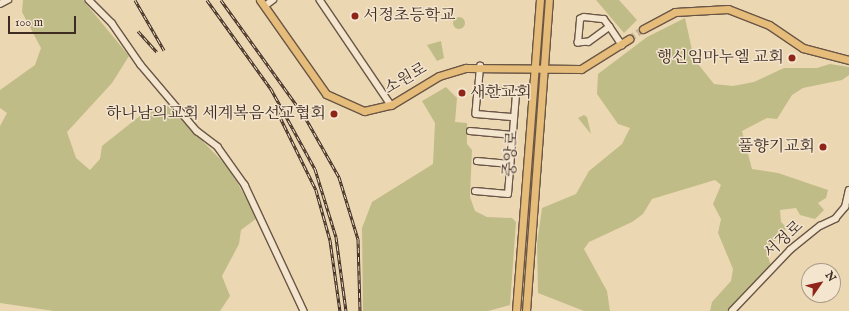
<!DOCTYPE html>
<html>
<head>
<meta charset="utf-8">
<style>
  body { margin:0 }
  #map { position:relative; width:849px; height:311px; overflow:hidden; background:#ecd7b3; font-family:"IM FELL English","Noto Serif KR",serif }
  div>[style] { position:absolute }
  [style*='--x'] { left:calc(var(--x)*1px); top:calc(var(--y)*1px); width:calc(var(--w)*1px); rotate:calc(var(--a)*1deg) }
  .green>* { inset:0; background:#c0bc87 }
  .round { border-radius:50% }
  .major-tunnel>* { height:7px; margin-top:-3.5px; transform-origin:0; background:repeating-linear-gradient(90deg,#c9b596 0 7px,transparent 0 10.5px) }
  .roads { filter:drop-shadow(1px 0 #6a5646) drop-shadow(-1px 0 #6a5646) drop-shadow(0 1px #6a5646) drop-shadow(0 -1px #6a5646) }
  .minor>* { height:5.5px; margin:-2.75px; padding:0 2.75px; transform-origin:2.75px; border-radius:2.75px; background:#f3e5ce }
  .major>* { height:7px; margin:-3.5px; padding:0 3.5px; transform-origin:3.5px; border-radius:3.5px; background:#e6bc7a }
  .rail>* { height:3px; margin-top:-1.5px; transform-origin:0; background:repeating-linear-gradient(90deg,#f3e5ce 0 4.5px,#3e2b22 0 9px); box-sizing:border-box; border-block:1px solid #3e2b22 }
  .dots>* { width:11px; height:11px; translate:-50% -50%; box-sizing:border-box; border:2px solid #f3e5ce; border-radius:50% }
  span { translate:-50% -50%; white-space:nowrap; text-align:center; line-height:1.15; -webkit-text-stroke:3px #f3e5ce; paint-order:stroke }
  .poi-label { font-size:16px; color:#3e2b22 }
  .left { translate:0 -50%; text-align:left }
  .right { translate:-100% -50%; text-align:right }
  .street-label { font-size:16px; color:#3e2b22 }
  .north { position:absolute; left:801px; top:263px; width:40px; height:40px; box-sizing:border-box; background:#f3e5ce; border:1px solid #ab9b89; border-radius:50%; rotate:56deg; font-size:11px; font-weight:700; line-height:16px; text-align:center; color:#3e2b22 }
  .north::after { content:''; display:block; margin:auto; width:14px; height:18px; background:#8f2418; clip-path:polygon(50% 0,100% 100%,50% 72%,0 100%) }
  .scale { position:absolute; left:8px; top:16px; width:68px; height:18px; box-sizing:border-box; border:2px solid #3e2b22; border-top:0; padding-left:5px; font-size:12px; line-height:14px; white-space:nowrap; color:#3e2b22; -webkit-text-stroke:3px #f3e5ce; paint-order:stroke }
</style>
</head>
<body>
<div id="map">
  <div class="green">
    <i style="clip-path:polygon(23px 0,83px 0,129px 56px,112px 83px,67px 132px,76px 158px,90px 170px,100px 159px,102px 146px,141px 115px,168px 106px,224px 163px,237px 182px,257px 218px,241px 230px,239px 244px,222px 276px,230px 296px,220px 311px,54px 311px,0 303px,0 126px,7px 113px,0 108px,0 90px,35px 65px,41px 48px,22px 12px)"></i>
    <i style="clip-path:polygon(596px 0,619px 0,637px 20px,624px 33px)"></i>
    <i class="round" style="left:453px;top:17px;width:12px;height:12px"></i>
    <i style="clip-path:polygon(685px 18px,694px 59px,714px 84px,733px 86px,754px 82px,784px 68px,817px 68px,830px 64px,849px 67px,849px 75px,842px 80px,803px 88px,792px 95px,777px 119px,767px 118px,742px 131px,752px 169px,778px 173px,828px 190px,826px 198px,818px 203px,824px 210px,815px 219px,800px 215px,796px 208px,780px 210px,781px 222px,787px 228px,766px 250px,771px 266px,730px 311px,710px 311px,712px 302px,731px 281px,733px 269px,718px 233px,721px 219px,713px 204px,721px 185px,715px 180px,652px 199px,643px 214px,632px 222px,589px 242px,584px 249px,607px 291px,610px 311px,584px 311px,538px 293px,537px 243px,542px 208px,576px 194px,589px 171px,622px 144px,630px 128px,618px 124px,597px 94px,598px 74px,647px 37px)"></i>
    <i style="clip-path:polygon(441px 41px,444px 58px,437px 61px,427px 45px)"></i>
    <i style="clip-path:polygon(446px 87px,457px 98px,455px 122px,467px 123px,467px 144px,472px 150px,470px 197px,475px 211px,487px 217px,512px 218px,516px 222px,510px 305px,488px 311px,363px 311px,362px 228px,372px 202px,433px 164px,435px 123px,422px 101px)"></i>
    <i style="clip-path:polygon(584px 115px,587px 117px,591px 134px,578px 118px)"></i>
  </div>
  <div class="major-tunnel">
    <i style="--x:629;--y:39;--w:17;--a:-36"></i>
  </div>
  <div class="roads">
    <div class="minor">
      <i style="--x:89;--y:0;--w:33;--a:45"></i>
      <i style="--x:112;--y:23;--w:51;--a:55.4"></i>
      <i style="--x:141;--y:65;--w:87;--a:49.7"></i>
      <i style="--x:197;--y:131;--w:26;--a:37"></i>
      <i style="--x:218;--y:147;--w:47;--a:54.6"></i>
      <i style="--x:245;--y:185;--w:139;--a:64.9"></i>
      <i style="--x:320;--y:0;--w:127;--a:55.9"></i>
      <i style="--x:0;--y:4;--w:9;--a:-27"></i>
      <i style="--x:265;--y:6;--w:10;--a:-37"></i>
      <i style="--x:610;--y:27;--w:26;--a:144"></i>
      <i style="--x:589;--y:42;--w:11;--a:175"></i>
      <i style="--x:578;--y:43;--w:24;--a:-85"></i>
      <i style="--x:580;--y:19;--w:4;--a:-27"></i>
      <i style="--x:584;--y:17;--w:20;--a:6"></i>
      <i style="--x:604;--y:19;--w:10;--a:53"></i>
      <i style="--x:610;--y:27;--w:22;--a:56"></i>
      <i style="--x:478;--y:90;--w:24;--a:95"></i>
      <i style="--x:476;--y:114;--w:38;--a:5"></i>
      <i style="--x:470;--y:131;--w:43;--a:5.3"></i>
      <i style="--x:477;--y:161;--w:33;--a:5"></i>
      <i style="--x:475;--y:191;--w:33;--a:5"></i>
      <i style="--x:508;--y:194;--w:100;--a:-85.4"></i>
      <i style="--x:516;--y:94;--w:38;--a:-174"></i>
      <i style="--x:478;--y:90;--w:24;--a:-85"></i>
      <i style="--x:732;--y:311;--w:84;--a:-46.4"></i>
      <i style="--x:790;--y:250;--w:38;--a:-39"></i>
      <i style="--x:820;--y:226;--w:17;--a:-25"></i>
      <i style="--x:835;--y:219;--w:16;--a:-50"></i>
      <i style="--x:845;--y:207;--w:17;--a:-77"></i>
    </div>
    <div class="major">
      <i style="--x:260;--y:0;--w:115;--a:54.9"></i>
      <i style="--x:326;--y:94;--w:42;--a:24.1"></i>
      <i style="--x:364;--y:111;--w:28;--a:-13"></i>
      <i style="--x:391;--y:105;--w:56;--a:-31.1"></i>
      <i style="--x:439;--y:76;--w:28;--a:-17"></i>
      <i style="--x:466;--y:68;--w:115;--a:0.5"></i>
      <i style="--x:581;--y:69;--w:57;--a:-32"></i>
      <i style="--x:643;--y:29;--w:36;--a:-28"></i>
      <i style="--x:675;--y:12;--w:53;--a:-3.2"></i>
      <i style="--x:728;--y:9;--w:44;--a:21.3"></i>
      <i style="--x:769;--y:25;--w:41;--a:34.1"></i>
      <i style="--x:803;--y:48;--w:48;--a:14.6"></i>
      <i style="--x:516;--y:311;--w:312;--a:-85.6"></i>
      <i style="--x:526;--y:311;--w:312;--a:-85.8"></i>
    </div>
  </div>
  <div class="rail">
    <i style="--x:135;--y:0;--w:58;--a:59.9"></i>
    <i style="--x:207;--y:0;--w:110;--a:54.3"></i>
    <i style="--x:271;--y:89;--w:91;--a:61.2"></i>
    <i style="--x:315;--y:169;--w:71;--a:72.8"></i>
    <i style="--x:336;--y:237;--w:75;--a:82.3"></i>
    <i style="--x:221;--y:0;--w:144;--a:54.3"></i>
    <i style="--x:305;--y:117;--w:69;--a:60.5"></i>
    <i style="--x:339;--y:177;--w:65;--a:73"></i>
    <i style="--x:358;--y:239;--w:72;--a:88.4"></i>
    <i style="--x:138;--y:31;--w:28;--a:48"></i>
    <i style="--x:276;--y:109;--w:90;--a:63.7"></i>
    <i style="--x:316;--y:190;--w:52;--a:74.4"></i>
    <i style="--x:330;--y:240;--w:72;--a:82"></i>
  </div>
  <div class="dots">
    <i style="left:355px;top:16px;background:#8f2418"></i>
    <i style="left:792px;top:58px;background:#8f2418"></i>
    <i style="left:462px;top:93px;background:#8f2418"></i>
    <i style="left:334px;top:114px;background:#8f2418"></i>
    <i style="left:823px;top:147px;background:#8f2418"></i>
  </div>
  <div class="poi-label">
    <span class="left" style="left:363px;top:16px">서정초등학교</span>
    <span class="right" style="left:784px;top:58px">행신임마누엘 교회</span>
    <span class="left" style="left:470px;top:93px">새한교회</span>
    <span class="right" style="left:326px;top:114px">하나남의교회 세계복음선교협회</span>
    <span class="right" style="left:815px;top:147px">풀향기교회</span>
  </div>
  <div class="street-label">
    <span style="left:406px;top:79px;rotate:-30deg">소원로</span>
    <span style="left:512px;top:154px;rotate:-86deg">중앙로</span>
    <span style="left:784px;top:240px;rotate:-43deg">서정로</span>
  </div>
  <div class="north">N</div>
  <div class="scale">100 m</div>
</div>
</body>
</html>
